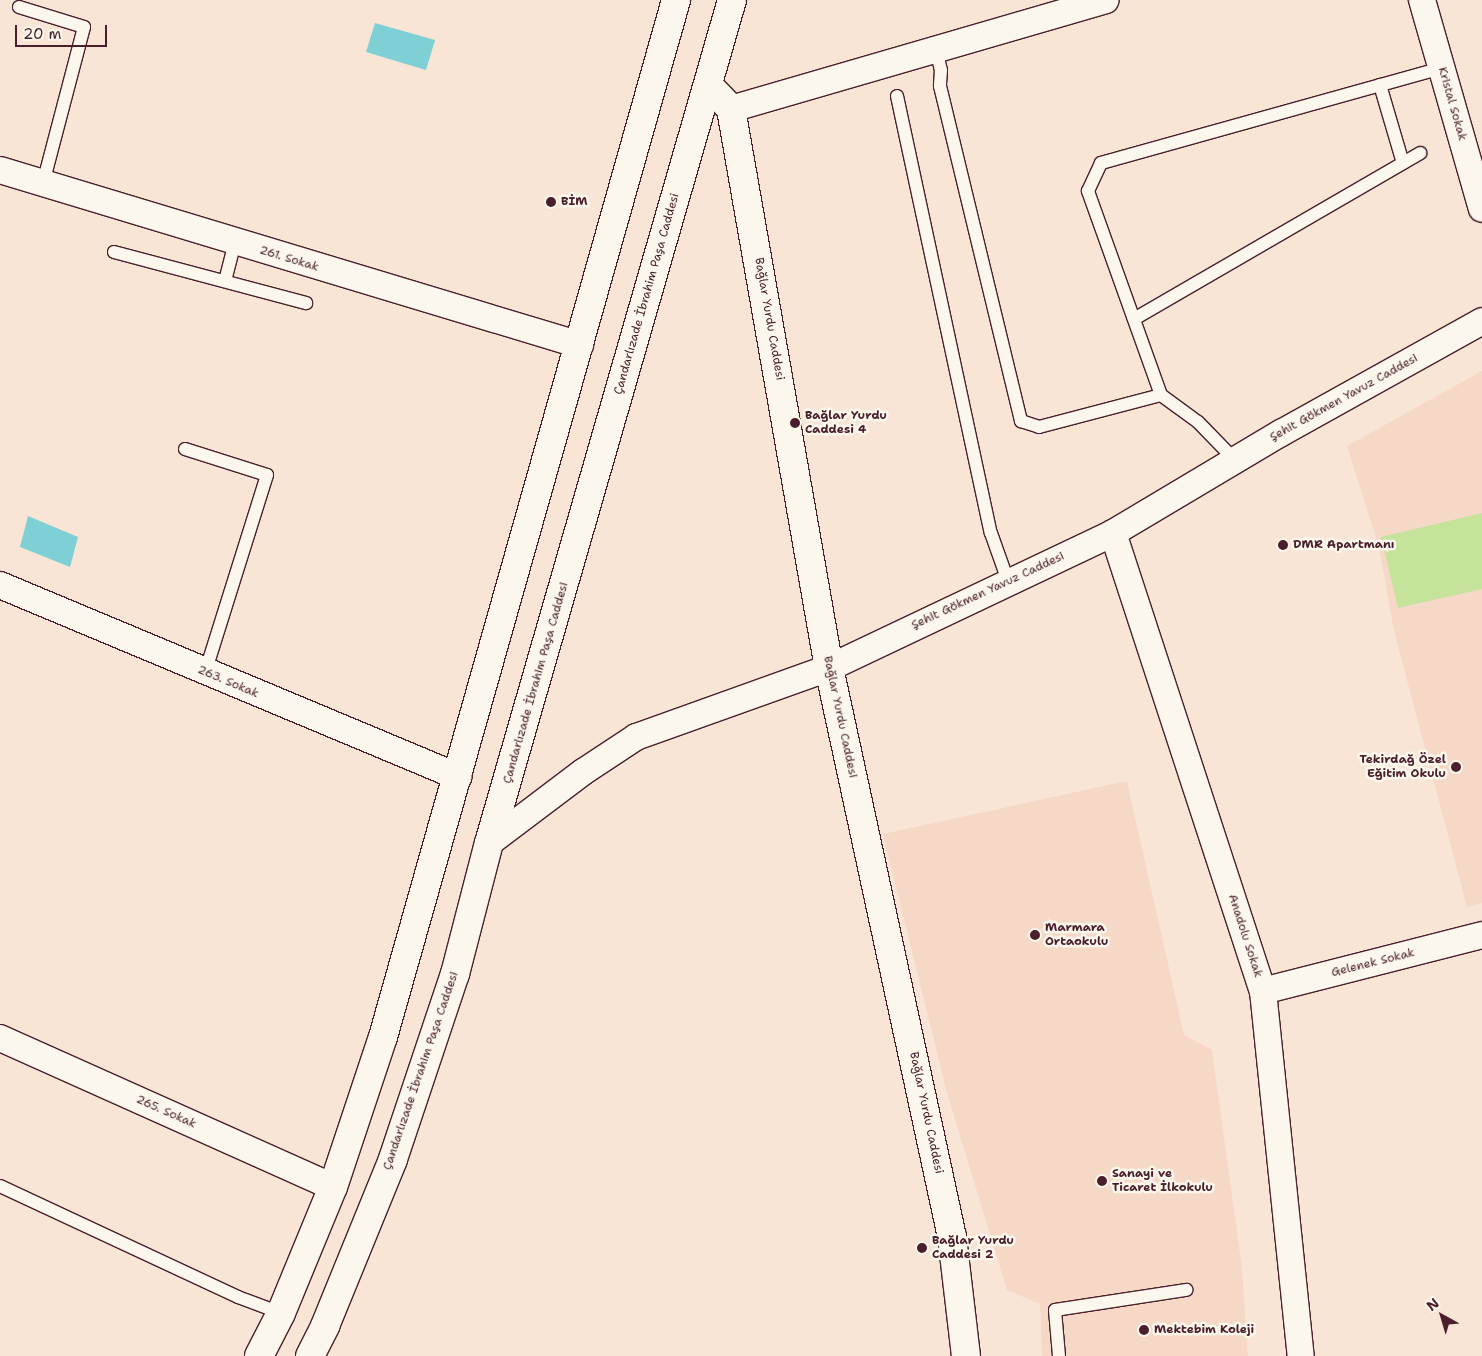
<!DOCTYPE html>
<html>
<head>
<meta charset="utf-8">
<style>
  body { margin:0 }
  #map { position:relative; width:1482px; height:1356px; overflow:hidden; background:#f8e5d6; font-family:"Shantell Sans",sans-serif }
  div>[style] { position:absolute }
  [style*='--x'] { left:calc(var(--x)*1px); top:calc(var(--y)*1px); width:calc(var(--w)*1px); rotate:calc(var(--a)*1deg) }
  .built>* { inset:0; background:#f6d8c7 }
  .green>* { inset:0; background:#c5e39a }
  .water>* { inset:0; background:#7ed0d5 }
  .roads { filter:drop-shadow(1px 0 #4a1f2b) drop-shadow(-1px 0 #4a1f2b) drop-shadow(0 1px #4a1f2b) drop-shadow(0 -1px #4a1f2b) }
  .lane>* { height:12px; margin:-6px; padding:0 6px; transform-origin:6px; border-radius:6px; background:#fbf7ec }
  .street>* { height:26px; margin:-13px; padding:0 13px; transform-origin:13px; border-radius:13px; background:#fbf7ec }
  .secondary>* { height:28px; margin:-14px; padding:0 14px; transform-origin:14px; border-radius:14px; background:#fbf7ec }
  .dots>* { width:14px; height:14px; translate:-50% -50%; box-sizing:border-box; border:2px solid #fbf7ec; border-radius:50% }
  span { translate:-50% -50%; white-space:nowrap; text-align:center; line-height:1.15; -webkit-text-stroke:5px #fbf7ec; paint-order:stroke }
  .street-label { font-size:12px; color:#4a1f2b }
  .poi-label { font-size:12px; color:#4a1f2b; font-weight:700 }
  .left { translate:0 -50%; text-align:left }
  .right { translate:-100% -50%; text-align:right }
  .north { position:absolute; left:1417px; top:1291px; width:50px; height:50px; -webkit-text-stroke:4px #fbf7ec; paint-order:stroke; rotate:321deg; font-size:14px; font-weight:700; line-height:20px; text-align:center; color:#4a1f2b }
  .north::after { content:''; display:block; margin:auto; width:18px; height:22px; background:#4a1f2b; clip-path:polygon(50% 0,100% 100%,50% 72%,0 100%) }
  .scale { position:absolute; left:15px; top:25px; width:92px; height:22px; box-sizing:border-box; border:2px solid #4a1f2b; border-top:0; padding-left:6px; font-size:15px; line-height:18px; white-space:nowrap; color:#4a1f2b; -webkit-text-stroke:4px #fbf7ec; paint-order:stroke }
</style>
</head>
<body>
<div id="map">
  <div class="built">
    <i style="clip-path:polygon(1482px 371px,1482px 903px,1467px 907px,1394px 631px,1379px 547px,1347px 446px)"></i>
    <i style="clip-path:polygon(1122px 782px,1127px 782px,1184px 1035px,1212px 1050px,1242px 1269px,1248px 1356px,1042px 1356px,1040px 1304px,1007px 1290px,947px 1093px,883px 834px)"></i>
  </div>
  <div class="green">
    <i style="clip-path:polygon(1482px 513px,1482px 589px,1398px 608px,1381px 537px)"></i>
  </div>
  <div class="water">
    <i style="clip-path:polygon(375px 23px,435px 40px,426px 70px,366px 52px)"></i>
    <i style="clip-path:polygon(28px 516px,78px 537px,70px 567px,20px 547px)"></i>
  </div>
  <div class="roads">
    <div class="lane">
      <i style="--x:19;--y:7;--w:68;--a:17.1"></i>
      <i style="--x:84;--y:27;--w:161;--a:104.7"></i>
      <i style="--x:936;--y:49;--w:22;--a:77"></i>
      <i style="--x:941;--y:70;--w:16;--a:94"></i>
      <i style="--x:940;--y:86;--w:345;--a:76.4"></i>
      <i style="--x:1021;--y:421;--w:19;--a:18"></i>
      <i style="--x:1039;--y:427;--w:126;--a:-14.7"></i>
      <i style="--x:1380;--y:85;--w:81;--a:73.6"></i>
      <i style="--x:897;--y:96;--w:447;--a:77.9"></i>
      <i style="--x:991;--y:533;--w:51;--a:70.5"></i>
      <i style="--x:114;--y:252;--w:199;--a:14.9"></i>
      <i style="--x:225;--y:281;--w:40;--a:-75.6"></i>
      <i style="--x:1134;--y:319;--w:331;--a:-30.1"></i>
      <i style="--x:185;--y:449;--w:86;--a:17.6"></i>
      <i style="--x:267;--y:475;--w:207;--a:107.4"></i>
      <i style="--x:1235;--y:460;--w:53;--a:-134.2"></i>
      <i style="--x:1198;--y:422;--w:46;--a:-143.9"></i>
      <i style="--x:1161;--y:395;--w:217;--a:-109.7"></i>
      <i style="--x:1088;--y:191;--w:31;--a:-65"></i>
      <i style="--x:1101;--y:163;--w:354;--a:-15.6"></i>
      <i style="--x:0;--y:1186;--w:263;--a:25"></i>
      <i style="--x:238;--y:1297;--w:46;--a:20.4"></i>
      <i style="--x:1059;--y:1356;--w:46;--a:-95"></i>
      <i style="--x:1055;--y:1310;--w:133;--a:-8.7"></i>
    </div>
    <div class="street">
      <i style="--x:1422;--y:0;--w:217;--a:74"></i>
      <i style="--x:731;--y:109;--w:390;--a:-16.2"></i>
      <i style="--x:0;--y:170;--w:606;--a:16.79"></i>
      <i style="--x:1113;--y:533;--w:482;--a:71.9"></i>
      <i style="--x:1263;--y:991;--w:367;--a:84.1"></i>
      <i style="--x:0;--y:585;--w:497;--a:22.7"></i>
      <i style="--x:489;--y:843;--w:118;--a:-37.1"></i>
      <i style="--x:583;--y:772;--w:64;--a:-33.4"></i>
      <i style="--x:636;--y:737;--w:205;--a:-19.7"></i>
      <i style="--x:829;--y:668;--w:314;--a:-25.4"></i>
      <i style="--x:1113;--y:533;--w:196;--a:-30.8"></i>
      <i style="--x:1281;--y:433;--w:230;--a:-29.1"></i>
      <i style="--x:1263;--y:991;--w:226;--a:-14.3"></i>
      <i style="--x:0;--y:1038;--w:365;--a:24.1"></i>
    </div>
    <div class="secondary">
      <i style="--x:708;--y:85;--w:33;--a:46"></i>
      <i style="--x:731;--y:109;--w:568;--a:80.06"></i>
      <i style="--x:829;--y:668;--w:582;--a:77.8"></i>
      <i style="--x:952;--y:1237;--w:120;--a:83.3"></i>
      <i style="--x:259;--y:1356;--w:48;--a:-62.9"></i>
      <i style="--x:281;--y:1313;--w:136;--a:-67.6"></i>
      <i style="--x:333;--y:1187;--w:158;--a:-71.6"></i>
      <i style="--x:383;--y:1037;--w:1078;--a:-74.22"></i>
      <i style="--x:310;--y:1356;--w:34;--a:-63"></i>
      <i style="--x:325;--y:1326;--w:180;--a:-67.8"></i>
      <i style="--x:393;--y:1159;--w:195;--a:-71.5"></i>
      <i style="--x:455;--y:974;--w:135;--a:-75.5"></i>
      <i style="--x:489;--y:843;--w:877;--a:-73.92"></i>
    </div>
  </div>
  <div class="dots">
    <i style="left:551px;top:202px;background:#4a1f2b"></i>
    <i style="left:795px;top:423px;background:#4a1f2b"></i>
    <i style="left:1283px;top:545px;background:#4a1f2b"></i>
    <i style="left:1456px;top:767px;background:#4a1f2b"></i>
    <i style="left:1035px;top:935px;background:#4a1f2b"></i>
    <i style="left:1102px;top:1181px;background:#4a1f2b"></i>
    <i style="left:922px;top:1248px;background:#4a1f2b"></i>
    <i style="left:1144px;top:1330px;background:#4a1f2b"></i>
  </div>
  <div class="street-label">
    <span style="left:1452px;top:104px;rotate:74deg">Kristal Sokak</span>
    <span style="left:289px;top:259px;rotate:17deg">261. Sokak</span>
    <span style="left:647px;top:294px;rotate:-74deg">Çandarlızade İbrahim Paşa Caddesi</span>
    <span style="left:769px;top:319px;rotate:80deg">Bağlar Yurdu Caddesi</span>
    <span style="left:1344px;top:398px;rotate:-29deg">Şehit Gökmen Yavuz Caddesi</span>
    <span style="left:988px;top:591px;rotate:-25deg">Şehit Gökmen Yavuz Caddesi</span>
    <span style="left:228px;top:682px;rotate:23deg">263. Sokak</span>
    <span style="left:536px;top:683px;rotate:-74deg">Çandarlızade İbrahim Paşa Caddesi</span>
    <span style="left:840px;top:717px;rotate:78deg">Bağlar Yurdu Caddesi</span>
    <span style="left:1245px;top:936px;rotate:72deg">Anadolu Sokak</span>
    <span style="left:1373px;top:963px;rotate:-14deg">Gelenek Sokak</span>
    <span style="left:421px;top:1071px;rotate:-71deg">Çandarlızade İbrahim Paşa Caddesi</span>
    <span style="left:166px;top:1112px;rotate:24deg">265. Sokak</span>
    <span style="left:926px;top:1113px;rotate:78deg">Bağlar Yurdu Caddesi</span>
  </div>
  <div class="poi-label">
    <span class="left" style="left:561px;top:202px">BİM</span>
    <span class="left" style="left:805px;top:423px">Bağlar Yurdu<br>Caddesi 4</span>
    <span class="left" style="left:1293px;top:545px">DMR Apartmanı</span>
    <span class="right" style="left:1446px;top:767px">Tekirdağ Özel<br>Eğitim Okulu</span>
    <span class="left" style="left:1045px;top:935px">Marmara<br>Ortaokulu</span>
    <span class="left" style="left:1112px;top:1181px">Sanayi ve<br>Ticaret İlkokulu</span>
    <span class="left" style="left:932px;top:1248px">Bağlar Yurdu<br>Caddesi 2</span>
    <span class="left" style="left:1154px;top:1330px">Mektebim Koleji</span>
  </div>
  <div class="north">N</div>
  <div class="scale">20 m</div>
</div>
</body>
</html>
